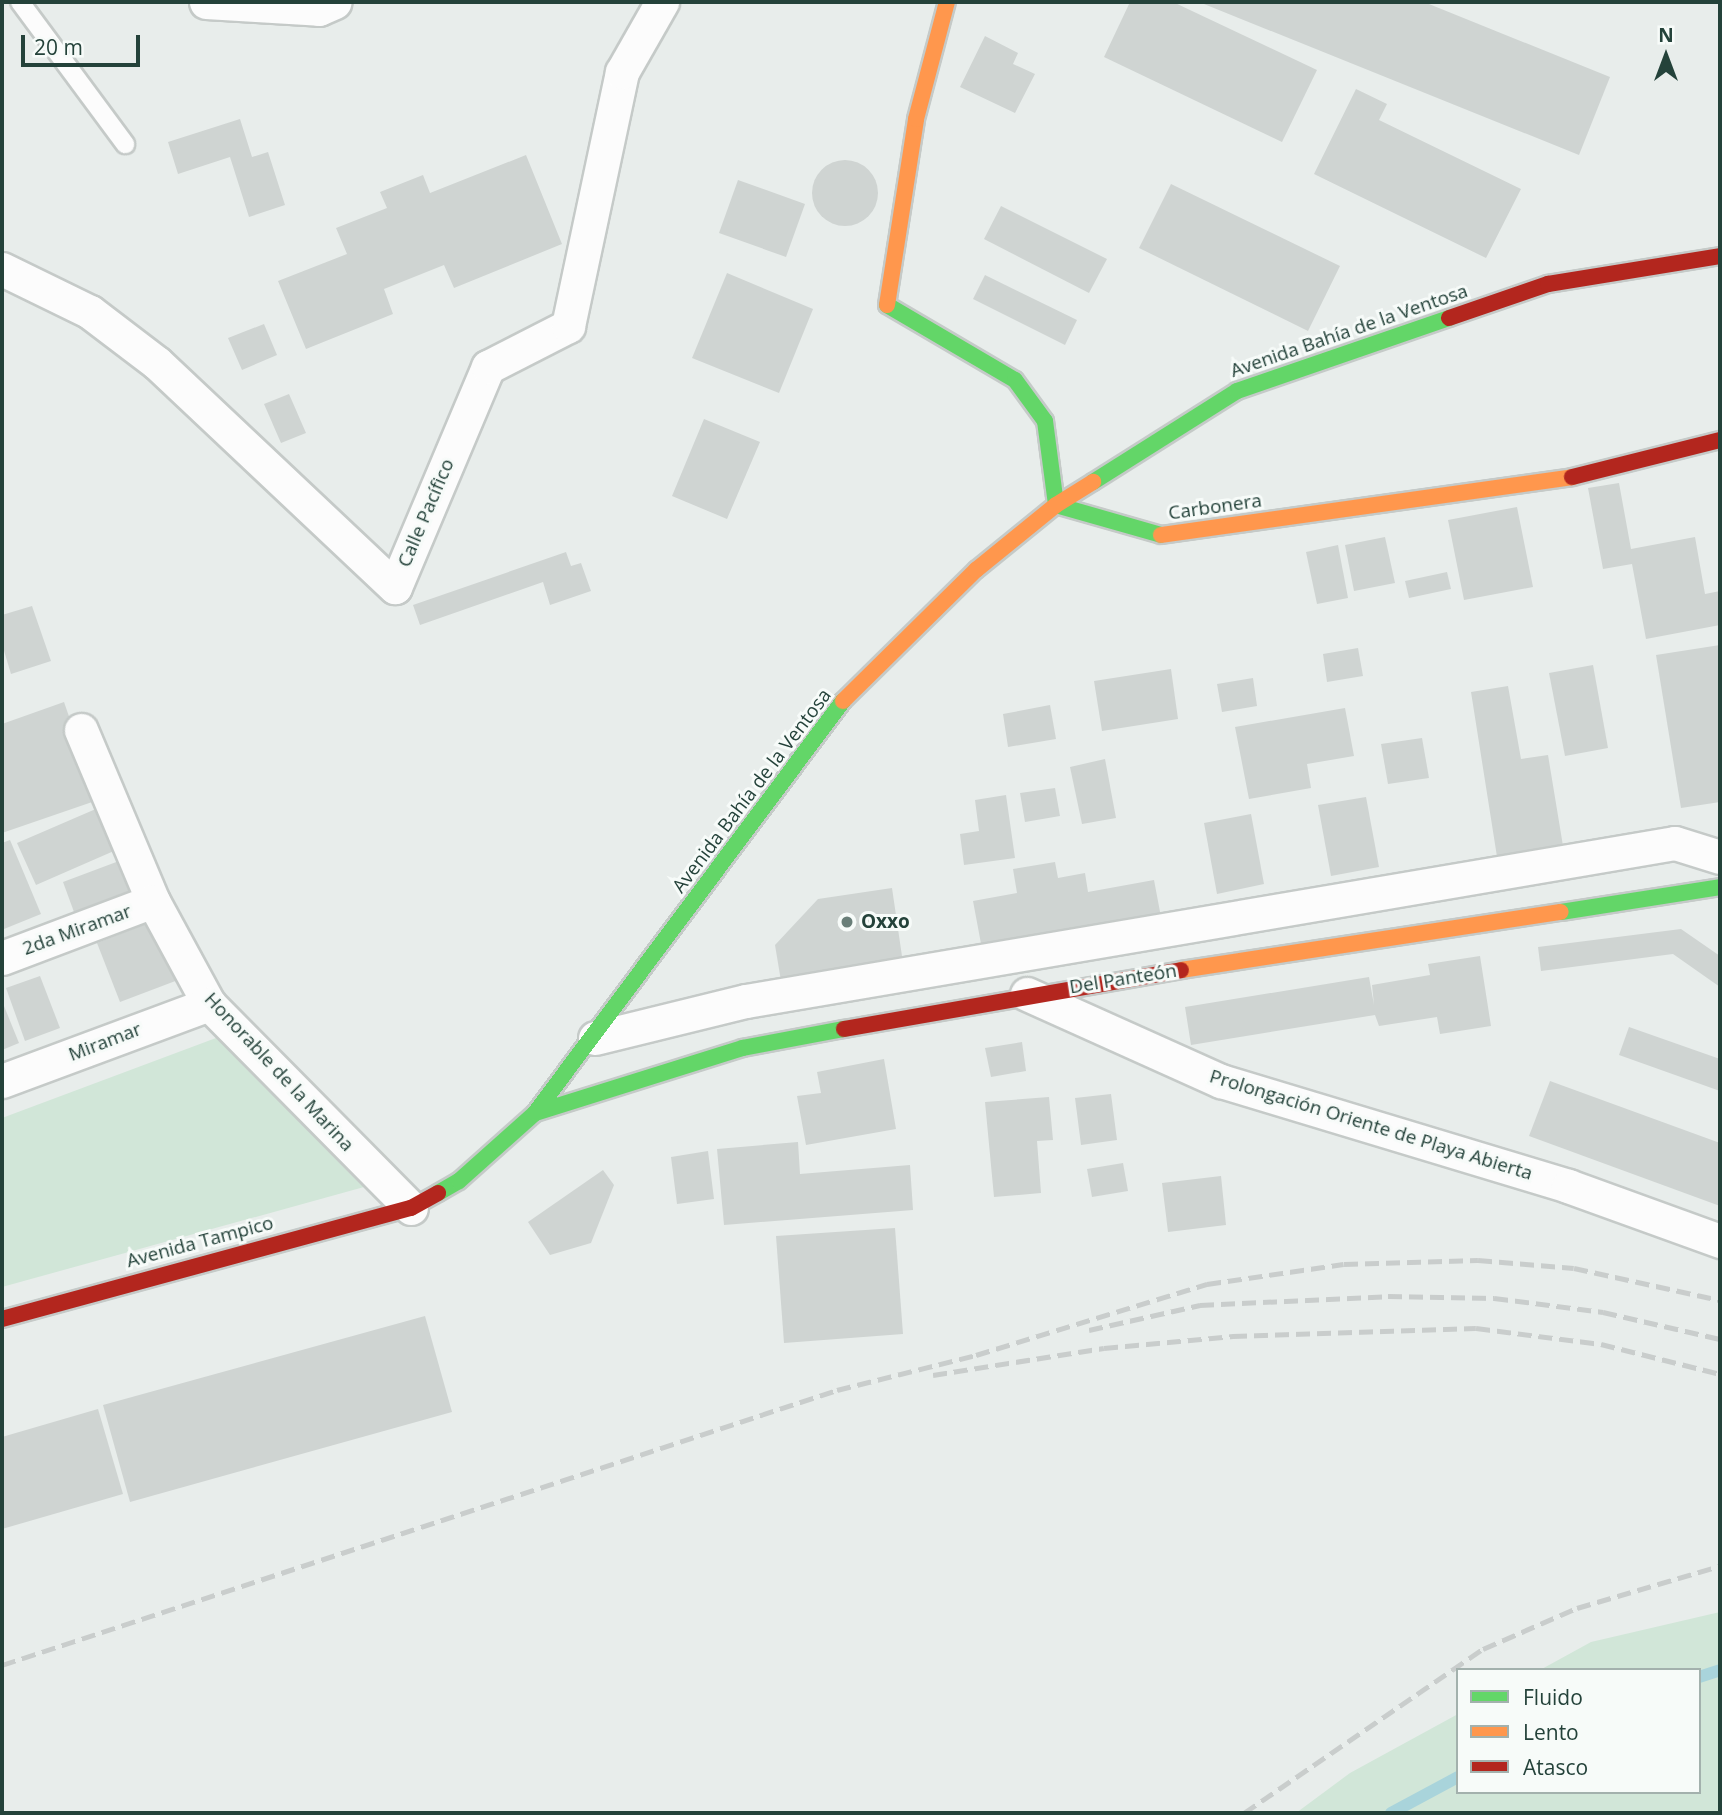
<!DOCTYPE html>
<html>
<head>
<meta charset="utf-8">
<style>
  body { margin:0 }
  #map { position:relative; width:1722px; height:1815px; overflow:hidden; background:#e8edeb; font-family:"Open Sans",sans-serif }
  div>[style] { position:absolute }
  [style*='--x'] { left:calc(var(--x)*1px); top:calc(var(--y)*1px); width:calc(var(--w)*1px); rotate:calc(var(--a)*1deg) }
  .green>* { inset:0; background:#d1e6d8 }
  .stream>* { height:12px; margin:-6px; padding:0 6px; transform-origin:6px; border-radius:6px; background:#a9d4db }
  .building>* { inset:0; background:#cfd4d2 }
  .round { border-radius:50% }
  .roads { filter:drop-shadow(2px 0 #c5cac8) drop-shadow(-2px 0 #c5cac8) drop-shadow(0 2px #c5cac8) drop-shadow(0 -2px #c5cac8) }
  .lane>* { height:18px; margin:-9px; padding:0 9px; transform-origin:9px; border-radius:9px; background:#fcfcfc }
  .street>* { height:33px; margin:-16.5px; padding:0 16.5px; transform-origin:16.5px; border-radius:16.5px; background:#fcfcfc }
  .fast>* { height:16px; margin:-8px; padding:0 8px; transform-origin:8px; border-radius:8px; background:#63d668 }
  .slow>* { height:16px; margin:-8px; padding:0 8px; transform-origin:8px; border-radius:8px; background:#ff974d }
  .jam>* { height:16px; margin:-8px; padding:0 8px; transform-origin:8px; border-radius:8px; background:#b3261e }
  .rail>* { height:5px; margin-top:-2.5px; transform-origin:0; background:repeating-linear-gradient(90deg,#c9cdcc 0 14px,transparent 0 21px) }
  .dots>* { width:19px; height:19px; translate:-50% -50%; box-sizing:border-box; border:4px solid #f7fbf9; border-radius:50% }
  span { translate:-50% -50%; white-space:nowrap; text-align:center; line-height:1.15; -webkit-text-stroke:6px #f7fbf9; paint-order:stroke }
  .street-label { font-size:19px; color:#24423a }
  .poi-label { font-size:19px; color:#24423a; font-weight:700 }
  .left { translate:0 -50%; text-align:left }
  .frame { position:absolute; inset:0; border:4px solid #24423a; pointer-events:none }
  .legend { position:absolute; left:1456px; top:1668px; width:245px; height:126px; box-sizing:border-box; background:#f7fbf9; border:2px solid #a3b1ad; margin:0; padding:9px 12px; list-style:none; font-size:21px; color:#24423a }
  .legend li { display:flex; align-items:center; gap:14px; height:35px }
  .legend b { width:35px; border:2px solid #a3b1ad }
  .north { position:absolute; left:1631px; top:21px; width:70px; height:70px; -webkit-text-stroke:5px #f7fbf9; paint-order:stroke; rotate:0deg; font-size:19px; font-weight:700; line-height:28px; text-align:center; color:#24423a }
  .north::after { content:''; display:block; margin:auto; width:24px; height:32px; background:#24423a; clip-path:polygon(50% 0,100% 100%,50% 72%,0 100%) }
  .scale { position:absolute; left:21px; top:35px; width:119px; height:32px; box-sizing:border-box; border:4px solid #24423a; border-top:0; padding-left:9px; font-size:21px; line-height:24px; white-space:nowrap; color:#24423a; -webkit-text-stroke:5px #f7fbf9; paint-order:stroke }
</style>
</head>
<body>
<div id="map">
  <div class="green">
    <i style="clip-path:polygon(224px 1035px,364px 1187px,2px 1287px,2px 1118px)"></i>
    <i style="clip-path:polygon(1720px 1612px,1720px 1813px,1296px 1813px,1350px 1773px,1458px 1714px,1458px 1792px,1699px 1792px,1699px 1670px,1540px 1670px,1591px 1642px)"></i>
  </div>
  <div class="stream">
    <i style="--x:1699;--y:1677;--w:22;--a:-18"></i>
    <i style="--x:1391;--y:1813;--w:76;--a:-28.2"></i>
  </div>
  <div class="building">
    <i style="clip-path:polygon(1130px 2px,1173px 2px,1317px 70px,1282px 142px,1104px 57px)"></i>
    <i style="clip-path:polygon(1199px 2px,1424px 2px,1610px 77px,1579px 155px)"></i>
    <i style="clip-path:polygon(985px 36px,1018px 53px,1013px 64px,1035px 74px,1015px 113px,960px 87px)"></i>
    <i style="clip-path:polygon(1356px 89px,1387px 104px,1379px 120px,1521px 189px,1486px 258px,1314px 174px)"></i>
    <i style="clip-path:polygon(240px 119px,252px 157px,268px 152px,285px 205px,249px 217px,230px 157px,178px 174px,168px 142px)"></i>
    <i style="clip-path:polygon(526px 155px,562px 244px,454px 288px,444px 265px,384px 289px,393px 314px,306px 349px,278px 281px,347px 254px,336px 228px,387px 208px,380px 192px,423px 175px,430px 193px)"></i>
    <i class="round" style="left:812px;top:160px;width:66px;height:66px"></i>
    <i style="clip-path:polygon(738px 180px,805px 204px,786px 257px,719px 233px)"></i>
    <i style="clip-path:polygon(1171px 184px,1340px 266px,1308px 331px,1139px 248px)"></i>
    <i style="clip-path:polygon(1001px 206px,1107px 259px,1089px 293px,984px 239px)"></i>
    <i style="clip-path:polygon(727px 273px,813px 309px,779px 393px,692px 358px)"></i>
    <i style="clip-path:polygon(985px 275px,1077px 320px,1065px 345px,973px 299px)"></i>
    <i style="clip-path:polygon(264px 324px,277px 355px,242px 370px,228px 338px)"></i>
    <i style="clip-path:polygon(289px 394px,306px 433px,281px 443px,264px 404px)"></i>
    <i style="clip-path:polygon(704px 419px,760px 442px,727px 519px,672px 496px)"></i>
    <i style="clip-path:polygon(1619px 483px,1631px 549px,1695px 537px,1705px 594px,1720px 591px,1720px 625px,1646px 639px,1632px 564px,1603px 569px,1588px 488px)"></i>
    <i style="clip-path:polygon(1517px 507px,1533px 587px,1464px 600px,1448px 520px)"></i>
    <i style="clip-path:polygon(1385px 537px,1395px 583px,1354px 591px,1345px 545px)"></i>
    <i style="clip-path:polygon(1338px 545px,1348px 598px,1317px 604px,1306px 552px)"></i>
    <i style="clip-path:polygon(566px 552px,571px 566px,581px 563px,591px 591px,550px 605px,543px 582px,420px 625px,413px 605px)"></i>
    <i style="clip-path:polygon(1447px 572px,1451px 589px,1409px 598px,1405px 581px)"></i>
    <i style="clip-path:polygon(32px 606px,51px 661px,11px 674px,2px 644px,2px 615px)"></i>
    <i style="clip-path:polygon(1720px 645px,1720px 802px,1681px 808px,1656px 655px)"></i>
    <i style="clip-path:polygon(1358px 648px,1363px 676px,1327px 682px,1323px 654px)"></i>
    <i style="clip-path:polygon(1593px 665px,1608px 748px,1565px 756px,1549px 673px)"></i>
    <i style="clip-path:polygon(1171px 669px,1178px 719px,1102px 731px,1094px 681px)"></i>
    <i style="clip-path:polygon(1253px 678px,1257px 706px,1222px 712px,1217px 684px)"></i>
    <i style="clip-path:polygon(1508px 686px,1521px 759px,1548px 755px,1564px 852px,1498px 863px,1471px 692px)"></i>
    <i style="clip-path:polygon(64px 702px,98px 800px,2px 833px,2px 724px)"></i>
    <i style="clip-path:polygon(1050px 705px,1056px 739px,1008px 747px,1003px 714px)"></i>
    <i style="clip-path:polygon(1345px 708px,1354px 756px,1307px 764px,1311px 788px,1249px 799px,1235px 727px)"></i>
    <i style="clip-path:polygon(1422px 738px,1429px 778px,1388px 784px,1381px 744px)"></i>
    <i style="clip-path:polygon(1105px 759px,1116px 818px,1082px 824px,1070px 767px)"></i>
    <i style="clip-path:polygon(1055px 788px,1060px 816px,1025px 822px,1020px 793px)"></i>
    <i style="clip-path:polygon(1006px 795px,1015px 858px,964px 865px,960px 834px,979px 831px,975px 800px)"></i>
    <i style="clip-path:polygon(1366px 797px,1379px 867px,1331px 876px,1318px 805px)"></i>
    <i style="clip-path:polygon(105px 805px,123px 847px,36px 885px,17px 843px)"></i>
    <i style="clip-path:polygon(1251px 814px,1264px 884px,1217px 894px,1204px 823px)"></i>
    <i style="clip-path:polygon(10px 840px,41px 914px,4px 929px,2px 843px)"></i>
    <i style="clip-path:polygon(127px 858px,138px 888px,74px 912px,63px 882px)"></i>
    <i style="clip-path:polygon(1055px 862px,1058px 878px,1085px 873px,1088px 892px,1154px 880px,1161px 917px,982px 949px,973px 901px,1017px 893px,1013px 869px)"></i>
    <i style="clip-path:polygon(892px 888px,903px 963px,781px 981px,775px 945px,818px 899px)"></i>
    <i style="clip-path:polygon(156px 920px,178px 980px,120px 1002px,97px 943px)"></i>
    <i style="clip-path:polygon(1681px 929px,1720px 956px,1720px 987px,1673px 954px,1541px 971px,1538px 947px)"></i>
    <i style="clip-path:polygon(1480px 956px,1491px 1026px,1440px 1034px,1437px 1017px,1379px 1026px,1375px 1015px,1191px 1045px,1185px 1007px,1369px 977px,1374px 1005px,1372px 985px,1430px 975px,1428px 964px)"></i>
    <i style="clip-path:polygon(40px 976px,60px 1028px,25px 1041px,6px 988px)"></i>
    <i style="clip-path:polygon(2px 1001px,19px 1043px,2px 1050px)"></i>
    <i style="clip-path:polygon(1629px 1027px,1720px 1059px,1720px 1091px,1619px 1055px)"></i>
    <i style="clip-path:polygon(1022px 1042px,1026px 1071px,991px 1077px,985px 1048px)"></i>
    <i style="clip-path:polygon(884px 1059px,896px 1129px,806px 1145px,797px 1096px,821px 1093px,817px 1072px)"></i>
    <i style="clip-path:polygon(1550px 1081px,1720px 1143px,1720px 1206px,1529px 1136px)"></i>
    <i style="clip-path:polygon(1111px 1094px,1117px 1140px,1081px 1145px,1075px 1098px)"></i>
    <i style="clip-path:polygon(1049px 1097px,1053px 1140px,1037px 1141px,1041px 1193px,994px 1197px,985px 1102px)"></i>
    <i style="clip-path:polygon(798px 1142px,800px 1174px,910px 1165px,913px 1210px,724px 1225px,717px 1149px)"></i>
    <i style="clip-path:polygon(708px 1151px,714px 1199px,677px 1204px,671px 1157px)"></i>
    <i style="clip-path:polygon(1123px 1163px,1128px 1191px,1092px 1197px,1087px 1169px)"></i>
    <i style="clip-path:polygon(603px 1170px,614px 1185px,591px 1243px,550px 1255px,528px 1222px)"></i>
    <i style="clip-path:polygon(1221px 1176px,1226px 1225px,1168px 1232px,1162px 1183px)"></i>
    <i style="clip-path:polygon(895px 1228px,903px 1334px,784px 1343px,776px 1236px)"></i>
    <i style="clip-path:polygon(425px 1316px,452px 1412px,130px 1502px,103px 1405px)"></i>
    <i style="clip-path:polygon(98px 1409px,123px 1494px,2px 1529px,2px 1437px)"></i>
  </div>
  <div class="roads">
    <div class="lane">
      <i style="--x:20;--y:2;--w:177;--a:53.5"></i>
    </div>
    <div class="street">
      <i style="--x:206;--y:2;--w:113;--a:3.5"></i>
      <i style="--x:319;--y:9;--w:17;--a:-24"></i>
      <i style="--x:2;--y:269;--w:98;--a:26"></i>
      <i style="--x:90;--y:312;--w:84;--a:37.3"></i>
      <i style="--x:157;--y:363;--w:327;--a:43.3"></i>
      <i style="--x:395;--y:587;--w:239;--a:-67.1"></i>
      <i style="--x:488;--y:367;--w:90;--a:-27.1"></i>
      <i style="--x:568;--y:326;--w:260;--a:-78"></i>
      <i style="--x:622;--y:72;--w:81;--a:-60.3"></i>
      <i style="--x:81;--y:730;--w:186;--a:67.2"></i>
      <i style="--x:153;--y:901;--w:117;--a:61.5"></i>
      <i style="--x:209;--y:1004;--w:287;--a:45.3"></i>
      <i style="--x:2;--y:958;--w:161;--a:-20.7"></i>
      <i style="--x:1027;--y:994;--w:213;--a:24.2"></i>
      <i style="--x:1221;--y:1081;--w:363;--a:16.8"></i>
      <i style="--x:1568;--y:1186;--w:162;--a:19.9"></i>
      <i style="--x:595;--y:1038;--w:155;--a:-13.8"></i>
      <i style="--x:746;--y:1001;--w:942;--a:-9.65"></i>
      <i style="--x:1675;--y:843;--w:47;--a:17.3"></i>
      <i style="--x:2;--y:1081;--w:221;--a:-20.4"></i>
    </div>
    <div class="fast">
      <i style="--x:887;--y:305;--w:148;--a:30.4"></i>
      <i style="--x:1015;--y:380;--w:51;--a:53.8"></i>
      <i style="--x:1045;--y:421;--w:85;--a:82.5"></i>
      <i style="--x:1056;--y:505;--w:109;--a:15.9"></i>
      <i style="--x:1093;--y:482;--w:170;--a:-32.3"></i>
      <i style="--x:1237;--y:391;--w:224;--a:-19"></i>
      <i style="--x:1561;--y:912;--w:161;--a:-8.9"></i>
      <i style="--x:535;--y:1113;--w:218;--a:-17.4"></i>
      <i style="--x:743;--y:1048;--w:103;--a:-10.7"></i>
      <i style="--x:438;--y:1193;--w:24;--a:-30"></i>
      <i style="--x:459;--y:1181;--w:102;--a:-41.8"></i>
      <i style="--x:535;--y:1113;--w:514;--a:-53.22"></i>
    </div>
    <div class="slow">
      <i style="--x:887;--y:305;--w:188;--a:-81.1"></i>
      <i style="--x:916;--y:119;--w:121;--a:-75.2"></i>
      <i style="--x:1161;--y:535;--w:415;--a:-8"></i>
      <i style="--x:843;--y:701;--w:187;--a:-44.6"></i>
      <i style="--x:976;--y:570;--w:103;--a:-39.1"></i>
      <i style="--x:1056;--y:505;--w:44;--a:-31.9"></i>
      <i style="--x:1181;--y:970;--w:384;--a:-8.7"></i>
    </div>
    <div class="jam">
      <i style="--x:1449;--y:318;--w:105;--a:-19"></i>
      <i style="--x:1548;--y:284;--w:174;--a:-9.2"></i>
      <i style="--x:1572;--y:477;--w:153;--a:-14"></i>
      <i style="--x:844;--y:1029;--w:342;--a:-9.9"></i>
      <i style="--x:2;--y:1319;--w:424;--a:-15.2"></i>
      <i style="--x:411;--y:1208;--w:31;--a:-29"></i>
    </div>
  </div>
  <div class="rail">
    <i style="--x:1089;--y:1330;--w:114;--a:-12.7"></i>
    <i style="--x:1200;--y:1305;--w:188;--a:-2.7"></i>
    <i style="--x:1388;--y:1296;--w:106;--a:1.1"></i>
    <i style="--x:1494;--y:1298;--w:110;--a:7.3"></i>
    <i style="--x:1603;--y:1312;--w:120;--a:13"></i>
    <i style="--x:933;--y:1375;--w:173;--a:-9"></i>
    <i style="--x:1104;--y:1348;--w:130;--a:-5.3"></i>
    <i style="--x:1233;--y:1336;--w:243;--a:-1.9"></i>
    <i style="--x:1476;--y:1328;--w:126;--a:7.3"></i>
    <i style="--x:1601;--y:1344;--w:123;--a:14.1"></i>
    <i style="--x:2;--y:1665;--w:879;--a:-18.23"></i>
    <i style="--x:837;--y:1390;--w:143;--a:-14.1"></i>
    <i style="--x:976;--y:1355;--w:242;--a:-17.1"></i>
    <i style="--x:1207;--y:1284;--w:138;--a:-8.3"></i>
    <i style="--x:1344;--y:1264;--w:134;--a:-1.7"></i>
    <i style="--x:1478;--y:1260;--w:96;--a:4.8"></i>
    <i style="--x:1574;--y:1268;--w:149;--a:12.4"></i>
    <i style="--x:1244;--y:1813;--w:290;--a:-34.5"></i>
    <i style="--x:1483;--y:1649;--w:103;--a:-23.6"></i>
    <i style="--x:1577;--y:1608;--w:149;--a:-16.4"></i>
  </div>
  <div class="dots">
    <i style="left:847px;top:922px;background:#697e78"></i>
  </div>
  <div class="street-label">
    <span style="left:1349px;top:331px;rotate:-19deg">Avenida Bahía de la Ventosa</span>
    <span style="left:1215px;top:507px;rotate:-8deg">Carbonera</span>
    <span style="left:426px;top:513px;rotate:-67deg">Calle Pacífico</span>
    <span style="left:752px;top:791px;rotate:-53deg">Avenida Bahía de la Ventosa</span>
    <span style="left:77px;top:930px;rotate:-20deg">2da Miramar</span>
    <span style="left:1123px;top:979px;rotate:-9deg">Del Panteón</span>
    <span style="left:105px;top:1042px;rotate:-21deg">Miramar</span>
    <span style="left:279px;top:1072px;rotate:47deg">Honorable de la Marina</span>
    <span style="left:1371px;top:1125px;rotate:17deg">Prolongación Oriente de Playa Abierta</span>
    <span style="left:200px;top:1242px;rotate:-15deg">Avenida Tampico</span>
  </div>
  <div class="poi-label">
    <span class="left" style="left:861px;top:922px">Oxxo</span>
  </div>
  <div class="frame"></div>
  <ul class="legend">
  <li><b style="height:9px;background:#63d668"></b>Fluido</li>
  <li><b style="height:9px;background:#ff974d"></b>Lento</li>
  <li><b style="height:9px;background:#b3261e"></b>Atasco</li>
  </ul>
  <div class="north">N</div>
  <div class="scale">20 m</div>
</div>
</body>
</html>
